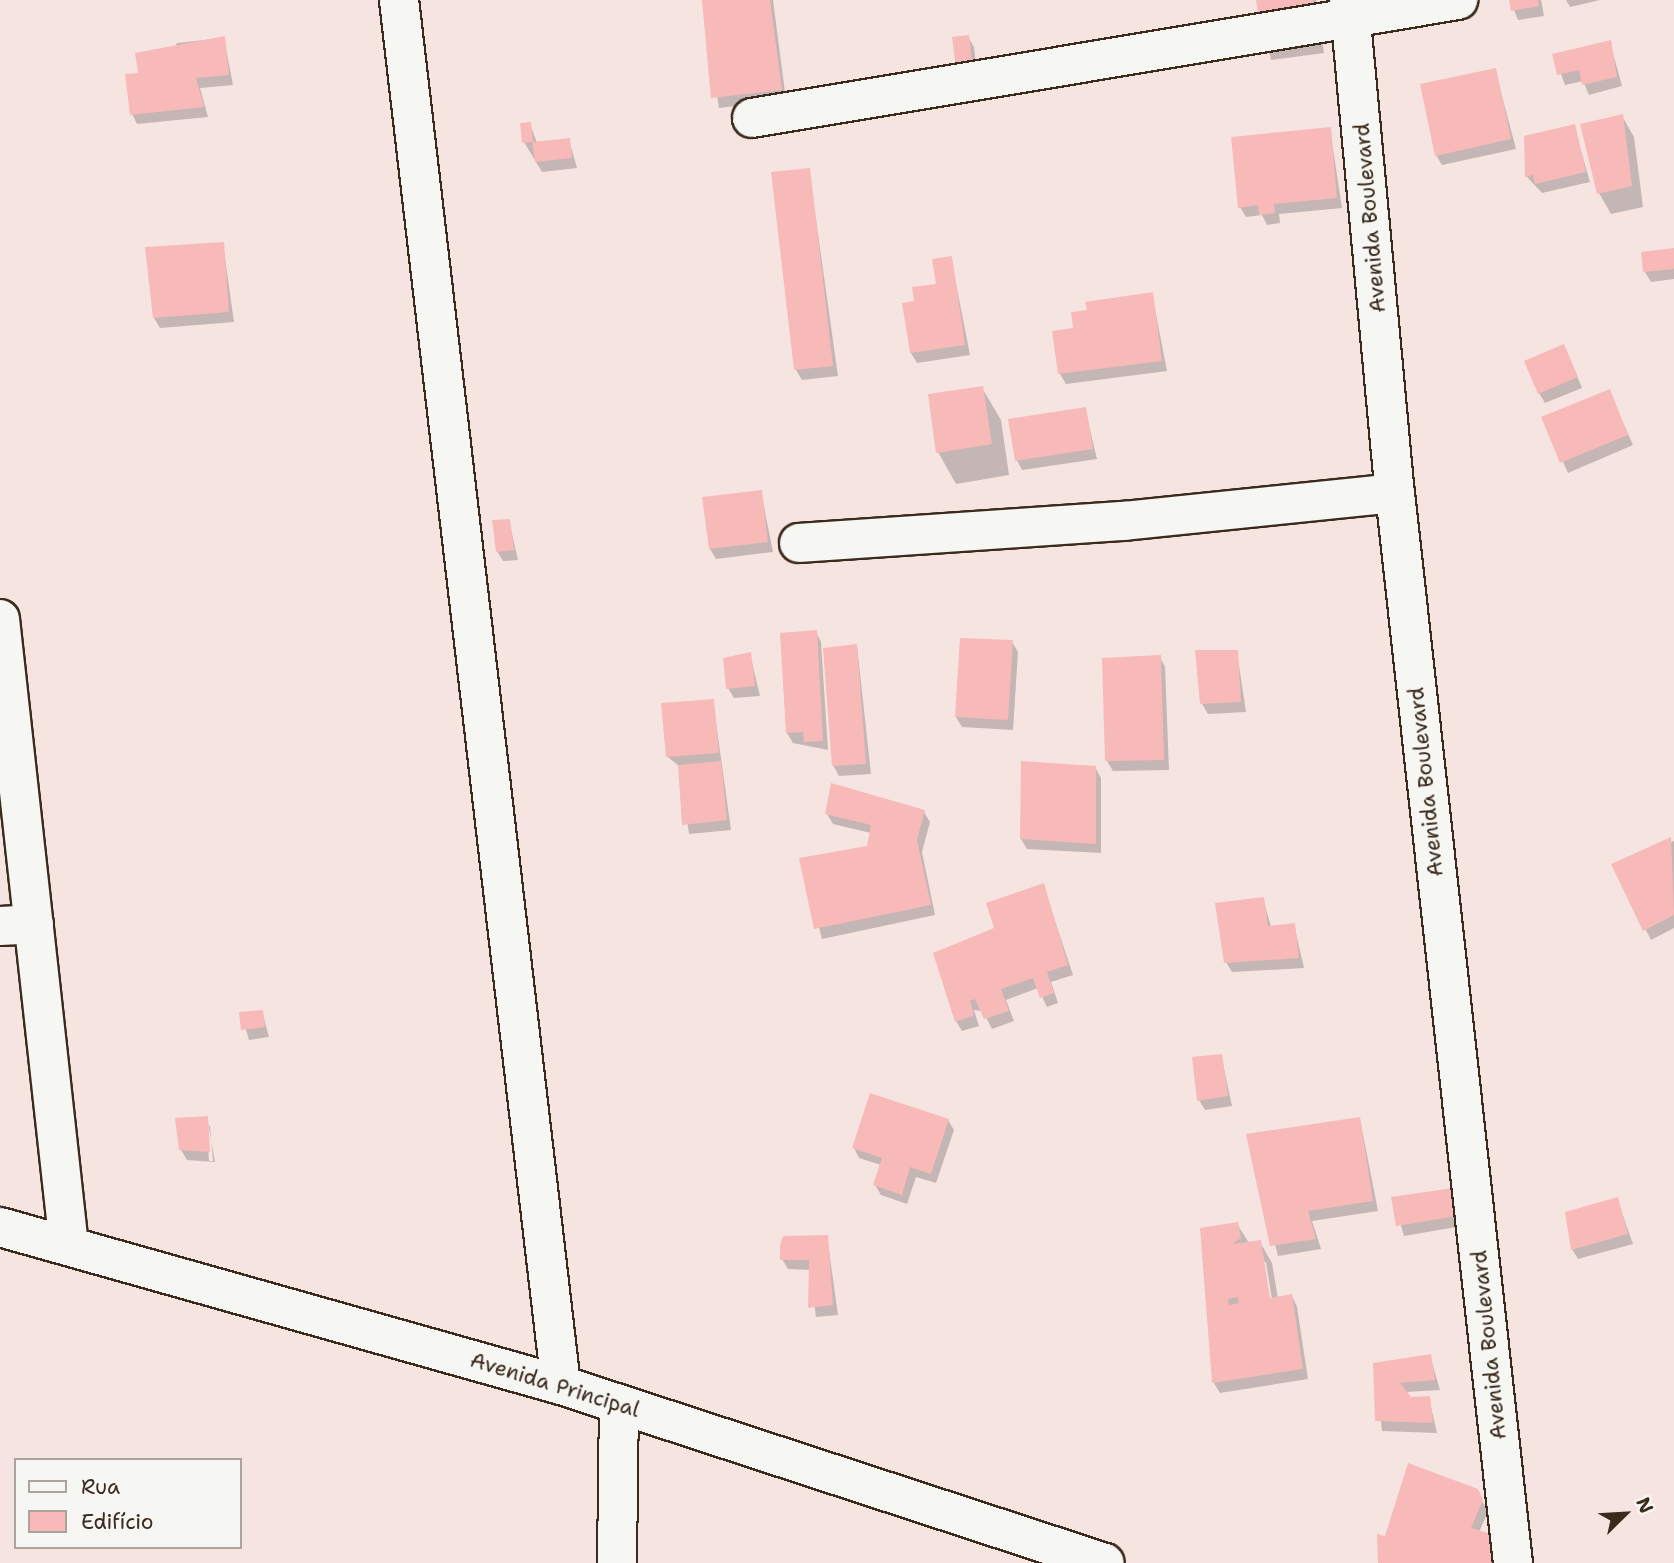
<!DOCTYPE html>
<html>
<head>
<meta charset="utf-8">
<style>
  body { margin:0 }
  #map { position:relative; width:1674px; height:1563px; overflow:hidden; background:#f6e4e1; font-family:"Shantell Sans",sans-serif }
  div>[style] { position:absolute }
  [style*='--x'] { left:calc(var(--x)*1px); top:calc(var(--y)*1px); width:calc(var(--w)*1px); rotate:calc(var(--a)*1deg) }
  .shadow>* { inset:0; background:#0003 }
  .building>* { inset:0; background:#f7bab8 }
  .roads { filter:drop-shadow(2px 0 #3b2a1e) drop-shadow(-2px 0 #3b2a1e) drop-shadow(0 2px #3b2a1e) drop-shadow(0 -2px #3b2a1e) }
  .minor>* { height:38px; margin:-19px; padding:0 19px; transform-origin:19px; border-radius:19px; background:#f6f6f2 }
  .tertiary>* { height:38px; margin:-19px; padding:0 19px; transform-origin:19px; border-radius:19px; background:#f6f6f2 }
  span { translate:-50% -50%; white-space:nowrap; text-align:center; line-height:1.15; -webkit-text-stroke:7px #f6f6f2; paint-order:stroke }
  .street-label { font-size:21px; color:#3b2a1e }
  .legend { position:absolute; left:14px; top:1458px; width:228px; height:91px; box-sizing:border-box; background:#f6f6f2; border:2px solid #aba49d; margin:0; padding:9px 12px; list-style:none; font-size:21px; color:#3b2a1e }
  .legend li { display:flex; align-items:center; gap:14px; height:35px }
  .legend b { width:35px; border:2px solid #aba49d }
  .north { position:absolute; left:1590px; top:1479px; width:70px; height:70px; -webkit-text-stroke:5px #f6f6f2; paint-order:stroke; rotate:66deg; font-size:19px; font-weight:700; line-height:28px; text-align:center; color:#3b2a1e }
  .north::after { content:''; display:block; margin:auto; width:24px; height:32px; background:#3b2a1e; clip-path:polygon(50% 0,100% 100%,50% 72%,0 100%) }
</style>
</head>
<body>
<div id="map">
  <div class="shadow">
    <i style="clip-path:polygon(702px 0,773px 0,786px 100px,719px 108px)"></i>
    <i style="clip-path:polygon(1258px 0,1316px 0,1324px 53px,1271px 60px)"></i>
    <i style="clip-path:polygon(1510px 0,1541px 0,1544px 16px,1518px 20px)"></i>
    <i style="clip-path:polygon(1566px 0,1600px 0,1570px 7px)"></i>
    <i style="clip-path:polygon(968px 37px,974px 47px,979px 91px,954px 39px)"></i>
    <i style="clip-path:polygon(224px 38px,233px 85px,200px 88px,208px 117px,137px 124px,132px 114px,177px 43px)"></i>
    <i style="clip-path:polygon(1610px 42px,1622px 86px,1589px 95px,1583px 81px,1565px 85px,1554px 55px)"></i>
    <i style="clip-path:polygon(1495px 70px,1516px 149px,1442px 165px,1436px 155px)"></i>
    <i style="clip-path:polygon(1622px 116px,1634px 137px,1643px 207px,1611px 214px,1599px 193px)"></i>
    <i style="clip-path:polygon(530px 124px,537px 143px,569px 140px,577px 168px,542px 172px,524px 142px)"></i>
    <i style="clip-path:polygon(1574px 126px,1590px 182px,1542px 193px,1527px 177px,1526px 138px)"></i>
    <i style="clip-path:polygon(1330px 129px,1342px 208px,1279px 214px,1280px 223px,1267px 225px,1262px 215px,1246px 217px,1240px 207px)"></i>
    <i style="clip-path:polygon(809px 170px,838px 376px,802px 380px,796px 370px)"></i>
    <i style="clip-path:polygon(223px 244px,234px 322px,160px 328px,154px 318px)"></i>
    <i style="clip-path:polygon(1674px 250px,1674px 279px,1651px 282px,1645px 272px)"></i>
    <i style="clip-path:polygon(951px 258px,970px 355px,917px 363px,911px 353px,916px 302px,938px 285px)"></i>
    <i style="clip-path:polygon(1152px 294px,1167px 371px,1066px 384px,1060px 374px,1075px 329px)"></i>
    <i style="clip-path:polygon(1569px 357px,1582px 388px,1545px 403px,1539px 393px)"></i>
    <i style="clip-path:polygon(982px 388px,1001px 420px,1009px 475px,956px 484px,938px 452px)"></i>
    <i style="clip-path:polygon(1609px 391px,1633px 445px,1568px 473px,1544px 418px)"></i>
    <i style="clip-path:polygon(1085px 409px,1097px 459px,1022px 470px,1017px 460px)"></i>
    <i style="clip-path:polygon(761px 492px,773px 552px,716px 559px,710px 549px)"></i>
    <i style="clip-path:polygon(509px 521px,518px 560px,503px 561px,497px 551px)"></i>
    <i style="clip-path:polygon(816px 632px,821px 642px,828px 750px,793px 743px,787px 733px)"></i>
    <i style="clip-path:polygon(1012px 642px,1018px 652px,1013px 730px,962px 727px,956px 717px)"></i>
    <i style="clip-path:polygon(857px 646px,871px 774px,839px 776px,833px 765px)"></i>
    <i style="clip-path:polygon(1237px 652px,1246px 712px,1208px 714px,1202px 704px)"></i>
    <i style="clip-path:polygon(750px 654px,760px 696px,734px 698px,728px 688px)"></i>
    <i style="clip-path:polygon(1160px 657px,1165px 667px,1169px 770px,1113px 771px,1107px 761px,1104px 660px)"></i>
    <i style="clip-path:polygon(713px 701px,731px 830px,689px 834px,680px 767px,668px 757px)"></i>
    <i style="clip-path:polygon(1095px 767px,1101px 778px,1101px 853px,1027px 849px,1021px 839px)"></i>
    <i style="clip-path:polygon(924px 812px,930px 822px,922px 852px,935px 915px,822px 939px,802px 860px,868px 848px,871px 833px,833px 824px,827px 814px)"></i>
    <i style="clip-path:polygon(1674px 841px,1674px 928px,1651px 940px,1613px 865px)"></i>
    <i style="clip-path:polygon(1043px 885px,1073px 975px,1051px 982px,1058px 1003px,1047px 1007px,1038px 988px,1006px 1000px,1014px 1021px,992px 1029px,983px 1011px,974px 1010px,979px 1026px,962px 1031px,956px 1021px,997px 929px)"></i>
    <i style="clip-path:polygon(1263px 898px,1271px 927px,1294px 925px,1304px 968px,1232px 972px,1226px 962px)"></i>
    <i style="clip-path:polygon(262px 1011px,269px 1037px,249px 1040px,241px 1013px)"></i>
    <i style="clip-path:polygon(1221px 1055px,1232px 1106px,1205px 1110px,1199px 1100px)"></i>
    <i style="clip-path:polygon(evenodd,207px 1117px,215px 1162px,187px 1160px,181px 1150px,207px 1117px,207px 1126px,210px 1126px,213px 1161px,209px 1161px,207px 1126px)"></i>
    <i style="clip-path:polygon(1360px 1119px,1378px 1211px,1312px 1221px,1321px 1249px,1278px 1256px,1248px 1136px)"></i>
    <i style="clip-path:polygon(948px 1120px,954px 1130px,936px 1183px,916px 1177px,907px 1204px,881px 1195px,875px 1185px,881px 1165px,859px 1158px,854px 1148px)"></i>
    <i style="clip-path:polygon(1452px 1190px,1462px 1226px,1404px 1236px,1393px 1199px)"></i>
    <i style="clip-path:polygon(1617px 1199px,1633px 1244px,1578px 1259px,1572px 1249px)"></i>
    <i style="clip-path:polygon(evenodd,1237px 1224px,1249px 1243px,1260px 1242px,1272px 1263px,1278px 1299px,1292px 1296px,1297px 1307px,1308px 1379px,1220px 1393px,1214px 1383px,1209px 1308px,1237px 1224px,1262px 1262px,1266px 1262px,1273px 1306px,1269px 1307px,1262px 1262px)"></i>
    <i style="clip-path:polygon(827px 1236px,838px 1315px,816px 1317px,810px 1270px,788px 1269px,782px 1259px)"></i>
    <i style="clip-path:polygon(1430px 1356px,1440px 1390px,1405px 1392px,1410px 1399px,1429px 1398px,1437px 1433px,1382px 1431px,1375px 1364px)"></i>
    <i style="clip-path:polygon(1476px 1490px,1488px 1512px,1479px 1532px,1380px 1563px,1390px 1540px)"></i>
  </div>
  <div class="building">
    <i style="clip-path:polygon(702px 0,770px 0,782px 90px,711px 98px)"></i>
    <i style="clip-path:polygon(1256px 0,1313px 0,1319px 43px,1264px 50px)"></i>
    <i style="clip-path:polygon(1509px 0,1538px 0,1539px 6px,1511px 11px)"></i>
    <i style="clip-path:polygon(969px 35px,974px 81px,958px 83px,952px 37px)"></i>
    <i style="clip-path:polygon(225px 36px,229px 75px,196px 78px,204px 107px,130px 115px,125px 74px,138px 73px,135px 53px)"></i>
    <i style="clip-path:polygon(1611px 40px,1617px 77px,1582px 85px,1579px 70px,1557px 75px,1552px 54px)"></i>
    <i style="clip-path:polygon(1496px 68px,1511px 139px,1435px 156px,1420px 84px)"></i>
    <i style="clip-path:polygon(1623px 114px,1632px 186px,1597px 194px,1580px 124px)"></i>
    <i style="clip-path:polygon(531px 122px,533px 142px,570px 138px,572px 158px,535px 162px,532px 142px,522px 143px,520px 123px)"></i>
    <i style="clip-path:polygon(1575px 124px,1586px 172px,1535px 184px,1533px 175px,1525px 177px,1524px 136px)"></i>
    <i style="clip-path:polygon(1331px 127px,1337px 198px,1274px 204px,1275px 213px,1259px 215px,1258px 205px,1238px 208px,1231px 137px)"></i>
    <i style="clip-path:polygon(810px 168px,833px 366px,794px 370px,771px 172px)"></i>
    <i style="clip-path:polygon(224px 242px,229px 312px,153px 318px,145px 247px)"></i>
    <i style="clip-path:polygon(1674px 248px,1674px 269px,1643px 272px,1641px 252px)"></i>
    <i style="clip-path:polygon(952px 256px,965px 345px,910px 353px,902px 303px,914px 301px,912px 287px,936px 284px,932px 259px)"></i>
    <i style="clip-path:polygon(1153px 292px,1162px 361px,1058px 374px,1052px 331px,1073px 328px,1071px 312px,1087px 310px,1085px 302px)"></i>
    <i style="clip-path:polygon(1564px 344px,1578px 377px,1538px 394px,1524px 361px)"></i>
    <i style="clip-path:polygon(983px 386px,992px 444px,936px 453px,928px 394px)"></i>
    <i style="clip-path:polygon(1610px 389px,1628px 435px,1560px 463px,1541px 417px)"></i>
    <i style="clip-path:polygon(1086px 407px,1093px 449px,1015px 461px,1008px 419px)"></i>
    <i style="clip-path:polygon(762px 490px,768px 542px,709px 549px,702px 497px)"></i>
    <i style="clip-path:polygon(510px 519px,514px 550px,496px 552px,492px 520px)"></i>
    <i style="clip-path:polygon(817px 630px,823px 741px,804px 742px,803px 732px,786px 733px,780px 633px)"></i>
    <i style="clip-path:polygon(960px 638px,1013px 640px,1008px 720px,955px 717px)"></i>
    <i style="clip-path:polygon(857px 644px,866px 764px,832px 766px,823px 648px)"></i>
    <i style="clip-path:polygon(1195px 650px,1238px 650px,1241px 702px,1200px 704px)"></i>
    <i style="clip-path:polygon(751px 652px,755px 686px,726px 689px,723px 658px)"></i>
    <i style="clip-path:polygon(1161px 655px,1164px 760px,1105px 761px,1102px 658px)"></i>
    <i style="clip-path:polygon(714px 699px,719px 753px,666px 757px,661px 703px)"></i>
    <i style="clip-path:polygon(721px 761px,727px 820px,682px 825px,678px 765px)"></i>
    <i style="clip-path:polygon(1021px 761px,1096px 766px,1096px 844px,1020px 839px)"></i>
    <i style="clip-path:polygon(831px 783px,925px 810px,917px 840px,931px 905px,814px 929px,799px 858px,867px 846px,871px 825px,825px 814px)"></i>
    <i style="clip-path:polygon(1671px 837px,1674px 915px,1643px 931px,1611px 864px)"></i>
    <i style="clip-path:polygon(1044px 883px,1068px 965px,1047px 972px,1054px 993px,1040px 998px,1033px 978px,1001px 989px,1009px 1011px,984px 1019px,975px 999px,970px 1001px,974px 1015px,955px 1022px,933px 953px,994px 928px,986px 903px)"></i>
    <i style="clip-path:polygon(1264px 897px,1268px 926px,1295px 923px,1299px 958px,1224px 963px,1215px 903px)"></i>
    <i style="clip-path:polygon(263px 1010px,265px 1027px,241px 1030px,239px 1012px)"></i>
    <i style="clip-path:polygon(1222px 1054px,1228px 1096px,1197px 1101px,1192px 1057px)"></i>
    <i style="clip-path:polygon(870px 1093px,949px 1119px,931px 1174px,910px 1167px,902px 1195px,873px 1185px,882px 1158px,852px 1148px)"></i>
    <i style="clip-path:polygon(208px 1116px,210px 1152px,179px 1150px,175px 1118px)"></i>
    <i style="clip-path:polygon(1360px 1117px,1373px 1201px,1308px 1211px,1316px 1239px,1270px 1246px,1246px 1134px)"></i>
    <i style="clip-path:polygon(1453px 1188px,1458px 1216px,1396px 1226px,1391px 1197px)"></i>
    <i style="clip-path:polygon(1618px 1197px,1628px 1234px,1571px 1250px,1565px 1212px)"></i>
    <i style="clip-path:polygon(evenodd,1238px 1222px,1241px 1238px,1232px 1244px,1261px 1240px,1270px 1298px,1292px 1294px,1303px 1369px,1212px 1383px,1200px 1228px,1238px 1222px,1238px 1297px,1239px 1303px,1229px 1305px,1228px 1299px,1238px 1297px)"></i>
    <i style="clip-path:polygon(828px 1235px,833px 1305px,808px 1308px,809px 1260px,780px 1260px,780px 1245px,783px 1236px)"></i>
    <i style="clip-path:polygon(1431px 1354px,1435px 1380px,1400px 1383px,1411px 1397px,1430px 1396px,1433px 1423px,1375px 1421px,1373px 1363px)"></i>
    <i style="clip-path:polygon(1408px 1463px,1478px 1489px,1483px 1500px,1471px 1528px,1498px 1536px,1500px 1563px,1378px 1563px,1377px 1534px,1385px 1536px)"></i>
  </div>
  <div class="roads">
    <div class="minor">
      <i style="--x:399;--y:0;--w:1394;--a:83.33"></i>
      <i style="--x:1349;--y:0;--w:495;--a:84.7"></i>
      <i style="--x:1395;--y:493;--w:1076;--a:83.71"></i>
      <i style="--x:752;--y:118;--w:716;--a:-9.49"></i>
      <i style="--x:799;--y:543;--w:326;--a:-3.9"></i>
      <i style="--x:1124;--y:521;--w:272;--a:-5.9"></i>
      <i style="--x:0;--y:619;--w:631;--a:83.72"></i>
      <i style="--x:0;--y:926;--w:34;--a:-3"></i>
      <i style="--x:617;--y:1563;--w:158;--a:-89.3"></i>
    </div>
    <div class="tertiary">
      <i style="--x:0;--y:1227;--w:583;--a:15.73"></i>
      <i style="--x:561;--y:1385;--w:572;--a:18.12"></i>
    </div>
  </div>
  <div class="street-label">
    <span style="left:1370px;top:218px;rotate:-95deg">Avenida Boulevard</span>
    <span style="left:1426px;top:782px;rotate:-96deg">Avenida Boulevard</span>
    <span style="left:1489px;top:1345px;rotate:-96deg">Avenida Boulevard</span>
    <span style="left:555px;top:1385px;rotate:17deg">Avenida Principal</span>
  </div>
  <ul class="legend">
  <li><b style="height:9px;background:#f6f6f2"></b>Rua</li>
  <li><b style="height:19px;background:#f7bab8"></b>Edifício</li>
  </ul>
  <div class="north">N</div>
</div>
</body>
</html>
